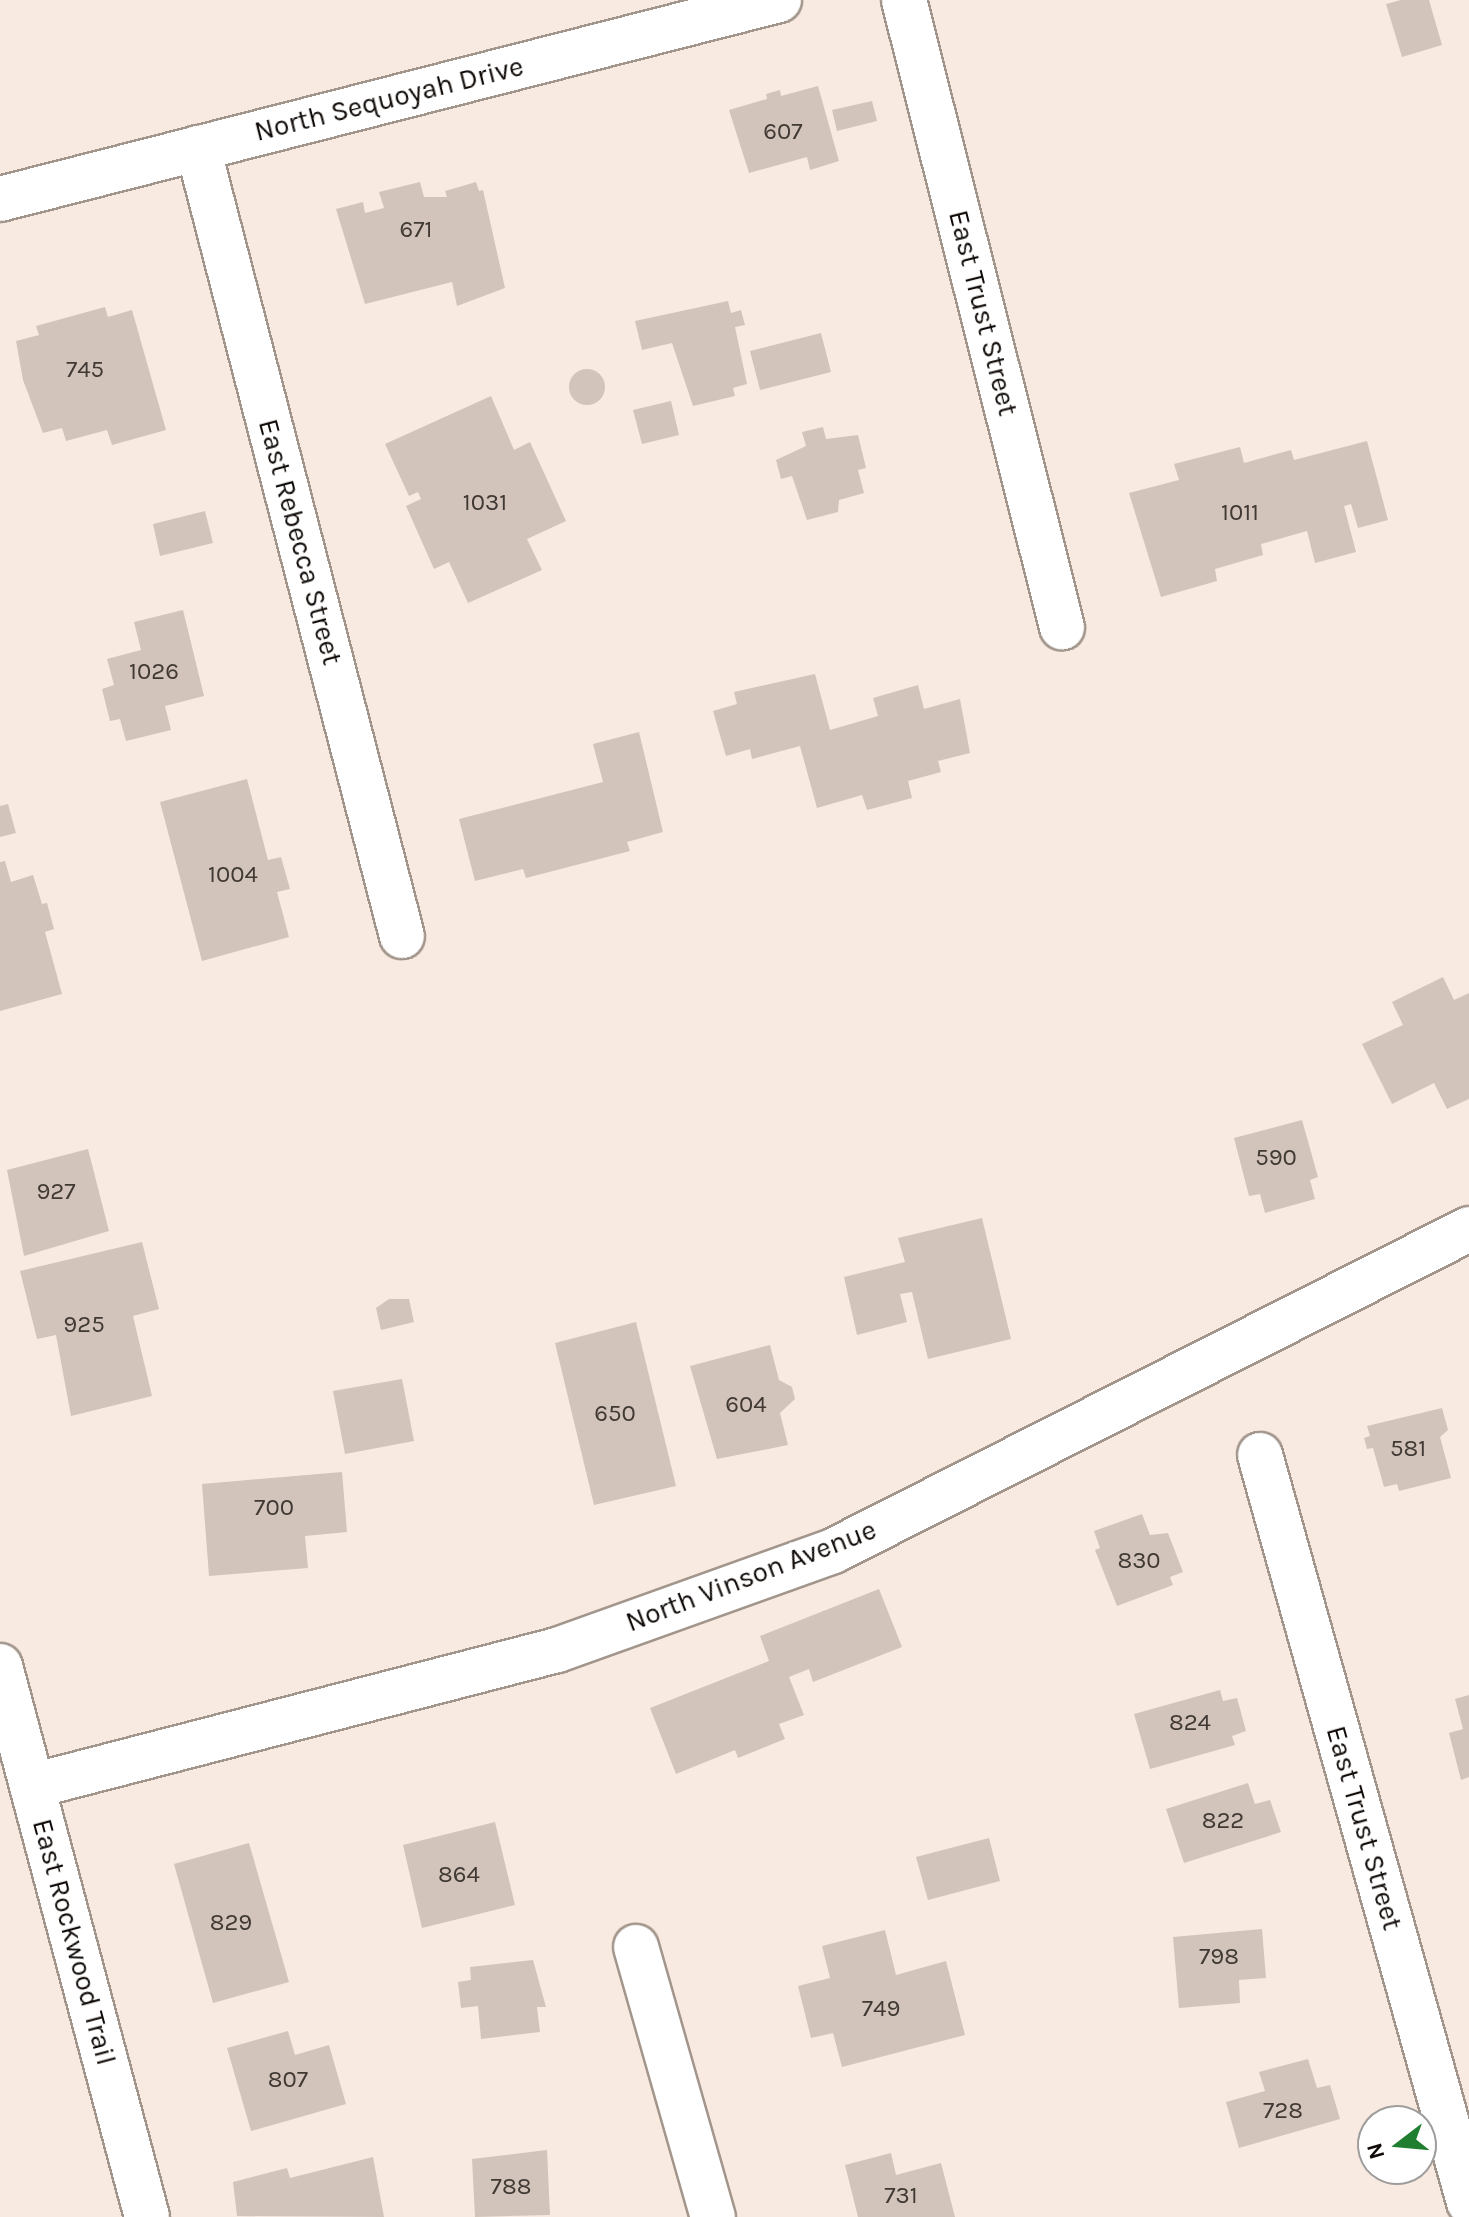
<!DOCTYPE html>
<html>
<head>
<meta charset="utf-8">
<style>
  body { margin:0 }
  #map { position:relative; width:1469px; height:2217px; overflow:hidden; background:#f8eae0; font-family:Karla,sans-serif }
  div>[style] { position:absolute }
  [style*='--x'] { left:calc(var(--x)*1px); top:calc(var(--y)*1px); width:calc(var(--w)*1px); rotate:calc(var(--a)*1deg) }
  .building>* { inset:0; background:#d2c4ba }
  .round { border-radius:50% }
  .roads { filter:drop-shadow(2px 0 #a2968c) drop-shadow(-2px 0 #a2968c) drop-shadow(0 2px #a2968c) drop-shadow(0 -2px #a2968c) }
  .minor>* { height:44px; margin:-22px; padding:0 22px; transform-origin:22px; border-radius:22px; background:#fff }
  span { translate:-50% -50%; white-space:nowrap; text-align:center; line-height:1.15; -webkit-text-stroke:8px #fff; paint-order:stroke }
  .number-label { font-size:24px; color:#403934 }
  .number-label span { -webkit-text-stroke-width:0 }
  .street-label { font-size:28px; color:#100b08 }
  .north { position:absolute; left:1357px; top:2105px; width:80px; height:80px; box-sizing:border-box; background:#fff; border:2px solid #9f9d9c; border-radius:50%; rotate:254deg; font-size:22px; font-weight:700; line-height:32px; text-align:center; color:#100b08 }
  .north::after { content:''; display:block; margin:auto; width:28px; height:36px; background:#1f7e30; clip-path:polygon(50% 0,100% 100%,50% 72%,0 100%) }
</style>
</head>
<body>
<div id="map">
  <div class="building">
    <i style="clip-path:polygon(1401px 0,1429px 0,1442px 45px,1402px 57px,1386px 4px)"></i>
    <i style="clip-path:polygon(818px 86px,839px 161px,810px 170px,807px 157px,749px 173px,729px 110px,767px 99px,766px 94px,780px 90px,781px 96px)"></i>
    <i style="clip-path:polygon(872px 101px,877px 121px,837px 131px,832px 110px)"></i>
    <i style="clip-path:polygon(420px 182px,424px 197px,447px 197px,445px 191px,476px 182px,479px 191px,483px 190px,505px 288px,457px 306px,452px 282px,365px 304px,336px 209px,363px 202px,365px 213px,384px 208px,379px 192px)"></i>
    <i style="clip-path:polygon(728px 301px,731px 313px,741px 310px,745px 325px,735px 327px,747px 384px,733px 388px,735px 396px,693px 406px,672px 343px,642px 350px,635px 321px)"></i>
    <i style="clip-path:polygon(105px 307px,108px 317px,132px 310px,166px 430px,112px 445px,107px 430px,66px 441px,62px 428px,43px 433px,23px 380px,16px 341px,39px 335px,36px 326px)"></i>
    <i style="clip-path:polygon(821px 333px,831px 372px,760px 390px,750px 351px)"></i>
    <i class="round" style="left:569px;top:369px;width:36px;height:36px"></i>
    <i style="clip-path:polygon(491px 396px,514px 450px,530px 442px,566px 521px,527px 539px,542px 570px,468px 603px,449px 562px,434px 569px,406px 506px,421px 499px,418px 492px,409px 496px,385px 444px)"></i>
    <i style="clip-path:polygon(671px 401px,679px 435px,642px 444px,633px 410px)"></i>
    <i style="clip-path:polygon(823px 427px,826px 439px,858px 435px,866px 468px,858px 470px,864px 493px,839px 500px,838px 512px,807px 520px,792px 476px,781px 479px,776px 460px,806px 446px,802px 432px)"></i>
    <i style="clip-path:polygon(1367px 441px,1388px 520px,1358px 528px,1351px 504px,1344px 506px,1356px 552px,1315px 563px,1307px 531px,1261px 544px,1263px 555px,1215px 569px,1217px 581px,1161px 597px,1129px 493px,1179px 480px,1174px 464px,1240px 447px,1244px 463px,1291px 450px,1294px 460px)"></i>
    <i style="clip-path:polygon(205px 511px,213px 543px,160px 556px,153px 524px)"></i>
    <i style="clip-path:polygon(183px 610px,204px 696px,165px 706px,171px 730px,126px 741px,120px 719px,110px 721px,102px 689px,114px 685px,107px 659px,141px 650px,134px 622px)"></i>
    <i style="clip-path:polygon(815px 674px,830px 730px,878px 716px,873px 698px,918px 685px,924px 709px,960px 699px,970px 753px,938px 761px,941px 772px,908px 781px,912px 798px,867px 810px,862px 795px,817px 808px,800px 746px,752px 759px,750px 749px,726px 756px,713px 711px,737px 704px,734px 692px)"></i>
    <i style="clip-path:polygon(639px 732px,663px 832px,627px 842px,630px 851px,526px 878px,523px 869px,475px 881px,459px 819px,603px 782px,593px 744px)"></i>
    <i style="clip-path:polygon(247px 779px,268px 860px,281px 857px,290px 889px,277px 892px,289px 937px,202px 961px,160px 802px)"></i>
    <i style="clip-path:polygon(8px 804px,16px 833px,0 837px,0 806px)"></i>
    <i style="clip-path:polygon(5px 861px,11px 882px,33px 875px,42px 904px,47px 903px,54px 929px,45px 932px,62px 994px,0 1011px,0 862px)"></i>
    <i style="clip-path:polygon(1443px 977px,1454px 1000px,1469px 993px,1469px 1099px,1447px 1109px,1434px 1083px,1392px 1104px,1362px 1044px,1403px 1025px,1392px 1002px)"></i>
    <i style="clip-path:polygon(1302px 1120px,1318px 1177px,1310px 1180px,1315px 1199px,1265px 1213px,1260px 1194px,1249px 1196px,1234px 1138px)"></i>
    <i style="clip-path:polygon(88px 1149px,109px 1231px,24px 1256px,7px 1170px)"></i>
    <i style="clip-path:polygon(982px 1218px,1011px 1339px,928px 1359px,912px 1292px,900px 1294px,907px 1322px,857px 1335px,844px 1277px,905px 1262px,898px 1238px)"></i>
    <i style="clip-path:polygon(142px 1242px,159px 1309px,133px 1316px,152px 1396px,71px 1416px,56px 1335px,37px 1339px,20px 1271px)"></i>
    <i style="clip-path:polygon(389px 1299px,409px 1299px,414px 1322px,381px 1330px,376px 1308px)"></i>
    <i style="clip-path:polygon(636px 1322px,676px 1486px,594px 1505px,555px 1343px)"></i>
    <i style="clip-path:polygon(770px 1345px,779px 1380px,792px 1387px,795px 1399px,780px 1413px,788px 1445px,717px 1459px,690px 1366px)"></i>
    <i style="clip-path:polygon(402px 1379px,414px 1441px,345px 1454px,333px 1391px)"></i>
    <i style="clip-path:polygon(1442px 1408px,1448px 1430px,1440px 1437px,1451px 1478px,1399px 1491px,1397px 1484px,1384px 1487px,1373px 1448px,1367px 1449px,1364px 1438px,1370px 1436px,1367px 1426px)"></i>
    <i style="clip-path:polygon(342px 1472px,347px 1532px,305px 1536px,308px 1568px,209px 1576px,202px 1484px)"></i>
    <i style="clip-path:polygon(1142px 1514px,1150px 1535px,1168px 1533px,1183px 1572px,1170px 1577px,1173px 1585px,1117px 1606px,1095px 1550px,1100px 1548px,1094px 1531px)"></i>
    <i style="clip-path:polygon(879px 1589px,902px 1647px,813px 1682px,809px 1669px,789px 1677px,804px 1715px,779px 1724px,785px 1739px,738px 1758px,735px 1750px,676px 1774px,650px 1708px,769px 1661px,760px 1636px)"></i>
    <i style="clip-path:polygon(1220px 1690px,1223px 1701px,1237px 1698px,1246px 1731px,1232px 1736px,1235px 1745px,1150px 1769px,1134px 1714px)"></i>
    <i style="clip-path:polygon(1469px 1695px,1469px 1777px,1461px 1780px,1449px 1733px,1463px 1729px,1455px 1699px)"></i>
    <i style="clip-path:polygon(1248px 1783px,1255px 1804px,1270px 1800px,1281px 1832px,1184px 1863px,1166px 1809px)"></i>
    <i style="clip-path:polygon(495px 1822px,515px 1905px,422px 1928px,403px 1845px)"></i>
    <i style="clip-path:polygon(989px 1838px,1000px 1881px,928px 1900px,916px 1857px)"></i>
    <i style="clip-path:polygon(249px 1843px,289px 1982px,213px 2003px,174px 1864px)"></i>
    <i style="clip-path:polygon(1262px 1929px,1266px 1978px,1239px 1980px,1240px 2003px,1179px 2008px,1173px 1937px)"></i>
    <i style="clip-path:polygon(885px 1930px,896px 1975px,946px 1961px,965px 2035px,842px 2067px,833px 2033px,811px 2038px,798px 1986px,830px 1978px,822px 1946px)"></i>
    <i style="clip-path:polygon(533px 1960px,546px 2007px,537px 2007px,540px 2032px,481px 2039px,478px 2006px,461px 2008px,458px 1982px,471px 1980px,470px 1967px)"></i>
    <i style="clip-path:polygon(288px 2031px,295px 2055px,329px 2045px,346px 2104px,251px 2131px,227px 2048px)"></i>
    <i style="clip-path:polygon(1308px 2059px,1317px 2088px,1330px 2085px,1340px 2119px,1239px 2148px,1226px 2102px,1265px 2091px,1259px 2072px)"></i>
    <i style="clip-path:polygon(547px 2150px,550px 2215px,475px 2217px,472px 2159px)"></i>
    <i style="clip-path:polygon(891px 2153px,896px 2175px,941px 2163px,955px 2217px,858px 2217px,845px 2165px)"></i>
    <i style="clip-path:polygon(373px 2157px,384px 2217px,237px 2216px,233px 2182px,287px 2168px,290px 2178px)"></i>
  </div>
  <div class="roads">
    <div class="minor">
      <i style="--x:904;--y:0;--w:647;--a:75.86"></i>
      <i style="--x:198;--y:148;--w:814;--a:75.49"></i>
      <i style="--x:0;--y:199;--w:804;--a:-14.33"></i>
      <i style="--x:1260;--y:1455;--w:776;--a:74.37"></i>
      <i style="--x:0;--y:1666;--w:570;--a:75.06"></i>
      <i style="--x:32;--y:1786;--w:542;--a:-14.52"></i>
      <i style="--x:557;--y:1650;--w:293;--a:-19.7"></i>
      <i style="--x:833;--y:1551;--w:713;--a:-26.85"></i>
      <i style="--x:636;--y:1947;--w:281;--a:74.1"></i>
    </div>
  </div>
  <div class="number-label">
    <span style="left:783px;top:132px">607</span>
    <span style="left:416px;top:230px">671</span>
    <span style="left:85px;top:370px">745</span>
    <span style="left:485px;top:503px">1031</span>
    <span style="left:1240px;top:513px">1011</span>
    <span style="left:154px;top:672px">1026</span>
    <span style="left:233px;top:875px">1004</span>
    <span style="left:1276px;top:1158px">590</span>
    <span style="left:56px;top:1192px">927</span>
    <span style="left:84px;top:1325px">925</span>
    <span style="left:746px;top:1405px">604</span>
    <span style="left:615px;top:1414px">650</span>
    <span style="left:1408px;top:1449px">581</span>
    <span style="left:274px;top:1508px">700</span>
    <span style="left:1139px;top:1561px">830</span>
    <span style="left:1190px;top:1723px">824</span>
    <span style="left:1223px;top:1821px">822</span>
    <span style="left:459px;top:1875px">864</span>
    <span style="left:231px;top:1923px">829</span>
    <span style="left:1219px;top:1957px">798</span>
    <span style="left:881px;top:2009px">749</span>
    <span style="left:288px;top:2080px">807</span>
    <span style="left:1283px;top:2111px">728</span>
    <span style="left:511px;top:2187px">788</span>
    <span style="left:901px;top:2196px">731</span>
  </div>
  <div class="street-label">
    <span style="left:389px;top:99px;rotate:-14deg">North Sequoyah Drive</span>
    <span style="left:983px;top:313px;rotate:76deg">East Trust Street</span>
    <span style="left:300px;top:542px;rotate:75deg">East Rebecca Street</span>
    <span style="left:751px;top:1576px;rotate:-21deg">North Vinson Avenue</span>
    <span style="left:1364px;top:1828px;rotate:74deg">East Trust Street</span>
    <span style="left:74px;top:1942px;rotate:75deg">East Rockwood Trail</span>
  </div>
  <div class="north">N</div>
</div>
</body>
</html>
